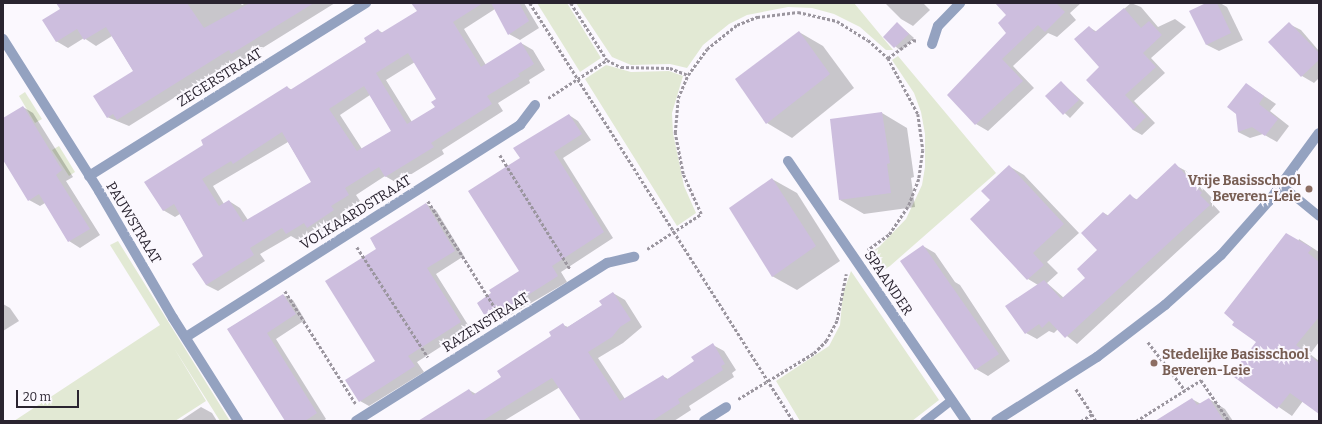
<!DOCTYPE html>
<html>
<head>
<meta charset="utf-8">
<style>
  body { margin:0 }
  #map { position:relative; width:1322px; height:424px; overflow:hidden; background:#fbf8fe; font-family:Bitter,serif }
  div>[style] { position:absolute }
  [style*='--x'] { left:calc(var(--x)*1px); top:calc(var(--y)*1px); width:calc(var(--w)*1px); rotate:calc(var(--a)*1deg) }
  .green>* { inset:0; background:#e2e9d4 }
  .shadow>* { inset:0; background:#0003 }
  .building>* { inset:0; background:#cdbede }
  .path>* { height:2.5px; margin-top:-1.25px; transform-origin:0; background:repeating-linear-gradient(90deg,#9b969f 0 3px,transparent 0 5px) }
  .service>* { height:9px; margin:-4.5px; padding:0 4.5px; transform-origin:4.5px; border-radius:4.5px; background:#94a2c0 }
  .minor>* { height:10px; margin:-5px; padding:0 5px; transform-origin:5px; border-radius:5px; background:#94a2c0 }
  .dots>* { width:11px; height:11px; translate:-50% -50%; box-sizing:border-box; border:2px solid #fbf8fe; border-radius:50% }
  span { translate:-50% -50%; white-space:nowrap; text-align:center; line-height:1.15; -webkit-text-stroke:4px #fbf8fe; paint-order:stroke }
  .street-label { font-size:14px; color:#2a2430 }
  .education-label { font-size:14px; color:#785e54; font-weight:700 }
  .right { translate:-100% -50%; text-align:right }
  .left { translate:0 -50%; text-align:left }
  .frame { position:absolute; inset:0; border:4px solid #2a2430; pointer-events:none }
  .scale { position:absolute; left:16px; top:390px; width:63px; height:18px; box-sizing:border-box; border:2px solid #2a2430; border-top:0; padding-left:5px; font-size:12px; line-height:14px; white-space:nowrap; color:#2a2430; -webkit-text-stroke:3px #fbf8fe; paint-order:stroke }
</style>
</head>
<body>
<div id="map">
  <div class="green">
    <i style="clip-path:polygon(537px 3px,567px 3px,601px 58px,580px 72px)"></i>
    <i style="clip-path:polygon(576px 3px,854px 3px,893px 50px,886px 50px,860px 27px,834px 14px,812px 8px,788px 7px,747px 15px,729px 24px,703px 45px,687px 68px,670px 64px,631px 65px,612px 57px)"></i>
    <i style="clip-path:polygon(898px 56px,996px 173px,890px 266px,876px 275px,865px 257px,880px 246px,906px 219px,922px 185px,925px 167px,925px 134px,921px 112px,914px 93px,892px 60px)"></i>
    <i style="clip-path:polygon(606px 65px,631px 72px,669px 71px,683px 76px,672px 113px,673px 133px,684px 186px,696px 213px,677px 226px,585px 79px)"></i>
    <i style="clip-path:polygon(25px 92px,42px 119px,35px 123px,19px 96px)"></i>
    <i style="clip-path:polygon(59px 146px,75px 172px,69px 176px,52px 150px)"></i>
    <i style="clip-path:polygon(118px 241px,230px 421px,220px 421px,174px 348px,206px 401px,175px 421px,14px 421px,160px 325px,110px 245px)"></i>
    <i style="clip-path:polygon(851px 271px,939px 400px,912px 421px,800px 421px,776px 381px,829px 346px,840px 325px,843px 293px)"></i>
  </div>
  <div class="shadow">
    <i style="clip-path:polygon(69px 3px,240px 3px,242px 5px,246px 3px,335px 3px,243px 60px,239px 57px,129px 126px,107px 117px,134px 72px,112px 36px,96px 46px,84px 38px,68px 48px,56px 41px)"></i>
    <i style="clip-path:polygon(evenodd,422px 3px,524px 3px,539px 28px,520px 40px,509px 34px,495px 9px,464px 29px,486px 65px,521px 43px,533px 50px,545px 70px,529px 80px,530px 83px,498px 103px,503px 111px,442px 150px,444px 154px,397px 183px,385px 176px,356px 195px,360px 201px,342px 212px,345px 217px,319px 234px,313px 230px,298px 240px,291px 236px,260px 254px,265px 261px,218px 291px,206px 285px,205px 257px,180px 214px,175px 217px,163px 210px,205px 145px,287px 87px,292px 90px,367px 42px,378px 30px,383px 33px,418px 11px,422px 3px,415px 62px,437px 99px,436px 107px,412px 122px,386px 80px,415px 62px,422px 3px,370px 95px,392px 131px,362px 149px,340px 115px,370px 95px,422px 3px,288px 142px,312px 182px,248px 220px,240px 208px,229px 201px,224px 204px,213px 186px,288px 142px)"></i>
    <i style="clip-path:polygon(885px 3px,923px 3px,930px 10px,913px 26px,901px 19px)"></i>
    <i style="clip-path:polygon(1009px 3px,1081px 3px,1070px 13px,1076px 20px,1057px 37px,1048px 33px,1013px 66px,1034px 88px,988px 131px,976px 124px,949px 95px,1008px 33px)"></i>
    <i style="clip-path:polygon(1131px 3px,1141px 7px,1158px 27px,1175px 19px,1186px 27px,1151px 58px,1165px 73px,1134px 101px,1155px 123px,1142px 135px,1133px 130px,1101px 67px,1089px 27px,1097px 32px)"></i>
    <i style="clip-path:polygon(1208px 3px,1220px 3px,1227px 7px,1243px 40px,1219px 51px,1207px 45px)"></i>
    <i style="clip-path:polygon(897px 23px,914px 38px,901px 51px,884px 37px)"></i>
    <i style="clip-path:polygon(1289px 24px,1301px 30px,1319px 51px,1319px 78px,1314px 83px,1302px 76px)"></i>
    <i style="clip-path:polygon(799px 32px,823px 46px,854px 88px,792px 138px,767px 123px,737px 80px)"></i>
    <i style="clip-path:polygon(1061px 82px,1084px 103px,1070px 118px,1046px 96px)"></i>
    <i style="clip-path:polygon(1246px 84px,1276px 104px,1270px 111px,1289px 126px,1277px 142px,1263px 134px,1250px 138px,1238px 132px)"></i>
    <i style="clip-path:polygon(23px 107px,33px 113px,73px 177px,66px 181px,100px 235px,80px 248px,69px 241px,45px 203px,40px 206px,29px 200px,3px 158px,3px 119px)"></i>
    <i style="clip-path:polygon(882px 113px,907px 128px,914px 177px,911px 178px,915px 207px,864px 214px,840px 200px)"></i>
    <i style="clip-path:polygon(569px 115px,578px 121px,591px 140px,563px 158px,613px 238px,561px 272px,567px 282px,497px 323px,487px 318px,478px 303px,520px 272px,521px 159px)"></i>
    <i style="clip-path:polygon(1175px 165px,1186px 171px,1213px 199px,1210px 201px,1220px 212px,1077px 344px,1058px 329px,1054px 333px,1049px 331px,1037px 339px,1026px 333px,1038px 285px,1028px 279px,992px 200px,1009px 166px,1024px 175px,1079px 233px,1047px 262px,1058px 273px,1047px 283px,1064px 298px,1086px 278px,1099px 250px,1104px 213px,1109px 216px,1130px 196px,1138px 200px)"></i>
    <i style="clip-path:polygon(772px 179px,797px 193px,840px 261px,797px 290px,772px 276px)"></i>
    <i style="clip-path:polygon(426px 204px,436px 210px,464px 256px,436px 274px,470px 328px,417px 362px,424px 372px,369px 406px,360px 401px,377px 361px,378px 249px)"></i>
    <i style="clip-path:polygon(1299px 239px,1319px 252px,1319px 342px,1310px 354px,1319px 361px,1319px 413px,1303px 401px,1292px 416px,1235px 377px,1257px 342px)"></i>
    <i style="clip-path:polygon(923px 246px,935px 253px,955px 282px,960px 285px,1010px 361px,988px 376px,976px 369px,901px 261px)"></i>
    <i style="clip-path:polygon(613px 293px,625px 300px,642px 327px,623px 343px,598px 358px,625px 399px,663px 376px,668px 379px,696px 362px,713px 345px,724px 351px,736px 370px,732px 373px,734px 377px,689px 406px,691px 410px,674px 421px,578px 421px,581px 419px,560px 387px,504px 421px,419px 421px,469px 390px,476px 394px,503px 377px,553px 337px,563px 325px,568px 327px,603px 305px)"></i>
    <i style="clip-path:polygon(283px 295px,293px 300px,305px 320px,276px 339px,326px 419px,323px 421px,286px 421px,228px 329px)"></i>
    <i style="clip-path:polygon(3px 304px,10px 308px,19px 321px,3px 331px)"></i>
    <i style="clip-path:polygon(1192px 399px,1201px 404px,1209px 399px,1225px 409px,1233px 421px,1157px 421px)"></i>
    <i style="clip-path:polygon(201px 407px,212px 413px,217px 421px,180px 421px)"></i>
  </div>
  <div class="building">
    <i style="clip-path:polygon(56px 3px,187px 3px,204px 28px,250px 3px,314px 3px,231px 54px,229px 50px,117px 120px,113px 114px,107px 118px,93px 96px,133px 71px,106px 27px,84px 40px,77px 29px,56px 42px,42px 20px,60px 9px)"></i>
    <i style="clip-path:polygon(evenodd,411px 3px,483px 3px,453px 22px,481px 67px,521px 42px,534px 64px,518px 74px,520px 76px,487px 96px,492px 104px,431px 143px,434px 147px,385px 177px,379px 167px,345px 188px,349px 195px,331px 206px,334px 210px,307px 228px,304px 223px,286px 234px,282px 228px,250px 248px,254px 255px,206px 285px,192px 264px,203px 256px,174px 204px,163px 211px,144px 182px,203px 145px,201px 140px,287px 86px,290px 90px,366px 42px,364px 38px,378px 29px,381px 33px,417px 11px,411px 3px,408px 53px,436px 99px,431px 102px,435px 107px,407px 124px,376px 73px,408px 53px,411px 3px,364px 86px,391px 131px,357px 151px,329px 109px,364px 86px,411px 3px,282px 132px,311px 182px,243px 222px,229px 200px,219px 206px,202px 179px,231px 161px,233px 164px,282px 132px)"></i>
    <i style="clip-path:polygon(491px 3px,519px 3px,529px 21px,508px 35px)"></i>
    <i style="clip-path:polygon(995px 3px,1056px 3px,1065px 12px,1045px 32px,1038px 25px,1002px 59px,1023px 81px,975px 125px,947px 95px,1006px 33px,998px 23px,1006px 15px)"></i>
    <i style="clip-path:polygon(1206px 3px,1217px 3px,1231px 33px,1206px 45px,1189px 11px)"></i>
    <i style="clip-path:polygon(1124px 8px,1141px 28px,1149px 21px,1162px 35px,1143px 53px,1156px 67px,1125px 95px,1146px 117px,1133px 130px,1086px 80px,1099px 67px,1074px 39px,1089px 26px,1095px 32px)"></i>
    <i style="clip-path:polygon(897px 22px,909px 34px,894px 48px,883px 37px)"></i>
    <i style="clip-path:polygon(1289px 22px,1319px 53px,1319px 60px,1301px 77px,1268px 42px)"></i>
    <i style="clip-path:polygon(799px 31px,830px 74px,766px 124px,735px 79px)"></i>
    <i style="clip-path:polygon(1061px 81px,1079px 100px,1063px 115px,1045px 96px)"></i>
    <i style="clip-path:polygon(1246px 83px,1264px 96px,1259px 104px,1278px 119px,1265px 136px,1252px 127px,1238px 132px,1236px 114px,1227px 107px)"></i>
    <i style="clip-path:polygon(23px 106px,62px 170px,56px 175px,90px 229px,68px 242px,39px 194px,28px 201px,3px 160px,3px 118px)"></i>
    <i style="clip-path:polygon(882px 112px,890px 163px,887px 164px,891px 193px,839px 200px,830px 119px)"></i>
    <i style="clip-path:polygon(569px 114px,582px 134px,554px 152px,604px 232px,552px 266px,558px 276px,503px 311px,501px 309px,486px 318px,477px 303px,491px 293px,489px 290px,519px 271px,468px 191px,520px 158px,513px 148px)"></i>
    <i style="clip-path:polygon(1175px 163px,1202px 193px,1200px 195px,1210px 205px,1065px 338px,1049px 321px,1042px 328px,1039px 324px,1025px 334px,1005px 306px,1044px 280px,1061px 299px,1085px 278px,1077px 269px,1097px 250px,1081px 233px,1103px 212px,1107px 216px,1130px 194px,1136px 200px)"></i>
    <i style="clip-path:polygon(1009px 165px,1064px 224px,1033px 253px,1044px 265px,1027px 280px,970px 219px,990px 200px,981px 191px)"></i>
    <i style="clip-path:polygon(772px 178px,816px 246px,772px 277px,729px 208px)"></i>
    <i style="clip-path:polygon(426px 203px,455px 251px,427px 268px,461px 322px,408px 356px,415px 366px,359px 402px,345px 380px,375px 361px,325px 281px,376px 249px,370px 238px)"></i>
    <i style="clip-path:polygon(1286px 233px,1312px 248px,1308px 253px,1319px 262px,1319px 317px,1296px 345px,1319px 363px,1319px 414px,1290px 393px,1277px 409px,1234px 377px,1234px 371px,1256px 342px,1232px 325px,1234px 322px,1224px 313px)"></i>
    <i style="clip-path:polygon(923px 245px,999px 354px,975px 370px,900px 261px)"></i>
    <i style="clip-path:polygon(613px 292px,631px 320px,620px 327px,612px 337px,588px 352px,620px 401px,663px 375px,666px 380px,694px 361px,691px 357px,713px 343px,725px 364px,721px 366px,723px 370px,678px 399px,680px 403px,652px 421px,581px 421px,552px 378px,482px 421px,418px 421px,469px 389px,473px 395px,501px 377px,497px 371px,551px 336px,549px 332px,563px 323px,566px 328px,602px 305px,599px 301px)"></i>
    <i style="clip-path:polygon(283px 294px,296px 314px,267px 333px,317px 413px,305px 421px,285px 421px,227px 329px)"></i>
    <i style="clip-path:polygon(1192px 398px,1197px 405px,1209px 398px,1224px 421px,1155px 421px)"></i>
  </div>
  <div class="path">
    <i style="--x:530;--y:3;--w:494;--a:57.8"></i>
    <i style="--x:571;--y:3;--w:67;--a:57.7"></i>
    <i style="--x:607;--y:60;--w:16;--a:27"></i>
    <i style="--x:621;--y:67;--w:49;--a:1.2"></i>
    <i style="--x:670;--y:68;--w:19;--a:21"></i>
    <i style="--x:888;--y:58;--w:31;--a:-36"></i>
    <i style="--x:913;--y:40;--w:5;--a:11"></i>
    <i style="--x:548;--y:98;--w:70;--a:-32.8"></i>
    <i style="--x:500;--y:155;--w:134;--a:58.4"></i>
    <i style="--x:428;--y:201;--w:133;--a:57.9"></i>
    <i style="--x:357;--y:247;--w:131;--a:57.2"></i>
    <i style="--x:647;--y:249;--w:64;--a:-32.9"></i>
    <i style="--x:701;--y:214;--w:44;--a:-114.2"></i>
    <i style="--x:683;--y:174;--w:42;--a:-101"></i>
    <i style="--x:675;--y:133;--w:35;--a:-85"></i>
    <i style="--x:678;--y:98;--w:25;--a:-67"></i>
    <i style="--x:688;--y:75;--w:32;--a:-54"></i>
    <i style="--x:707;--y:49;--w:38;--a:-39"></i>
    <i style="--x:737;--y:25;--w:22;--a:-22"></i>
    <i style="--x:757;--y:17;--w:41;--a:-7"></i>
    <i style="--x:798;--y:12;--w:40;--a:13"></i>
    <i style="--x:837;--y:21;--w:36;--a:32"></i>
    <i style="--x:868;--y:40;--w:27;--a:42"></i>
    <i style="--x:888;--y:58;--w:64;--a:61.8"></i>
    <i style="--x:918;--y:114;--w:36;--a:82"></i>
    <i style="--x:923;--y:150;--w:29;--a:98"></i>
    <i style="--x:919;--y:179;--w:30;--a:111"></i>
    <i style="--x:908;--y:207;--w:34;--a:124"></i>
    <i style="--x:889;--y:235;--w:26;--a:144"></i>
    <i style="--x:285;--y:291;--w:133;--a:57.9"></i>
    <i style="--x:1148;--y:342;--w:61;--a:52.4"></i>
    <i style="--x:1076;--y:389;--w:30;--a:57"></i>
    <i style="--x:738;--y:399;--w:89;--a:-31.2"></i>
    <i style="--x:814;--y:353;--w:17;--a:-45"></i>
    <i style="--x:826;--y:341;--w:24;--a:-62"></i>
    <i style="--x:837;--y:320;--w:47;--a:-78.9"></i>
    <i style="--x:1081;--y:421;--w:13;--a:-32"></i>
    <i style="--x:1092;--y:414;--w:8;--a:60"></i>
    <i style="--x:1136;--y:421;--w:77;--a:-32.2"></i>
    <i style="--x:1201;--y:380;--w:50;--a:55.7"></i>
  </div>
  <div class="service">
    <i style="--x:1280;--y:184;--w:50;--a:39.4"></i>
    <i style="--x:924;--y:421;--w:34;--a:-38"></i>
  </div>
  <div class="minor">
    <i style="--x:3;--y:39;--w:180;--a:57.7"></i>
    <i style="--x:99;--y:191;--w:147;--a:59.8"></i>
    <i style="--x:173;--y:318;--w:122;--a:57.7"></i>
    <i style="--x:932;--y:44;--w:19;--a:-72"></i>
    <i style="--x:938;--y:26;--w:32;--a:-46"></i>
    <i style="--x:788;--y:161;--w:315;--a:55.6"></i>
    <i style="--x:89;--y:176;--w:327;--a:-32"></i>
    <i style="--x:186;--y:337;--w:396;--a:-32.4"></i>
    <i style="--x:520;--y:125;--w:25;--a:-53"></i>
    <i style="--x:356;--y:421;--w:297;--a:-32.2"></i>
    <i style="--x:607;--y:263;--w:28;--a:-13"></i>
    <i style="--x:704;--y:421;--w:26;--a:-32"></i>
    <i style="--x:996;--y:421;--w:120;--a:-32.4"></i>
    <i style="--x:1097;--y:357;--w:86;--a:-37.4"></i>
    <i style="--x:1165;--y:305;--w:75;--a:-41.8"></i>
    <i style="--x:1221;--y:255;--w:72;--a:-48.4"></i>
    <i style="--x:1269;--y:201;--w:84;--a:-53.7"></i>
  </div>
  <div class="dots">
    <i style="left:1309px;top:189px;background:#8d6e63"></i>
    <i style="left:1154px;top:363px;background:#8d6e63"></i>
  </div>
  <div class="street-label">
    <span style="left:220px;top:78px;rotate:-32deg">ZEGERSTRAAT</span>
    <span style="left:356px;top:213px;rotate:-32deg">VOLKAARDSTRAAT</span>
    <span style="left:133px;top:223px;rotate:59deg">PAUWSTRAAT</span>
    <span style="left:888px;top:283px;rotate:56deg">SPAANDER</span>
    <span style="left:486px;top:323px;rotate:-32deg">RAZENSTRAAT</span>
  </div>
  <div class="education-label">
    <span class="right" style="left:1301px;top:189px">Vrije Basisschool<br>Beveren-Leie</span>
    <span class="left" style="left:1162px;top:363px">Stedelijke Basisschool<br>Beveren-Leie</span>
  </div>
  <div class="frame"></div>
  <div class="scale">20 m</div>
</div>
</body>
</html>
